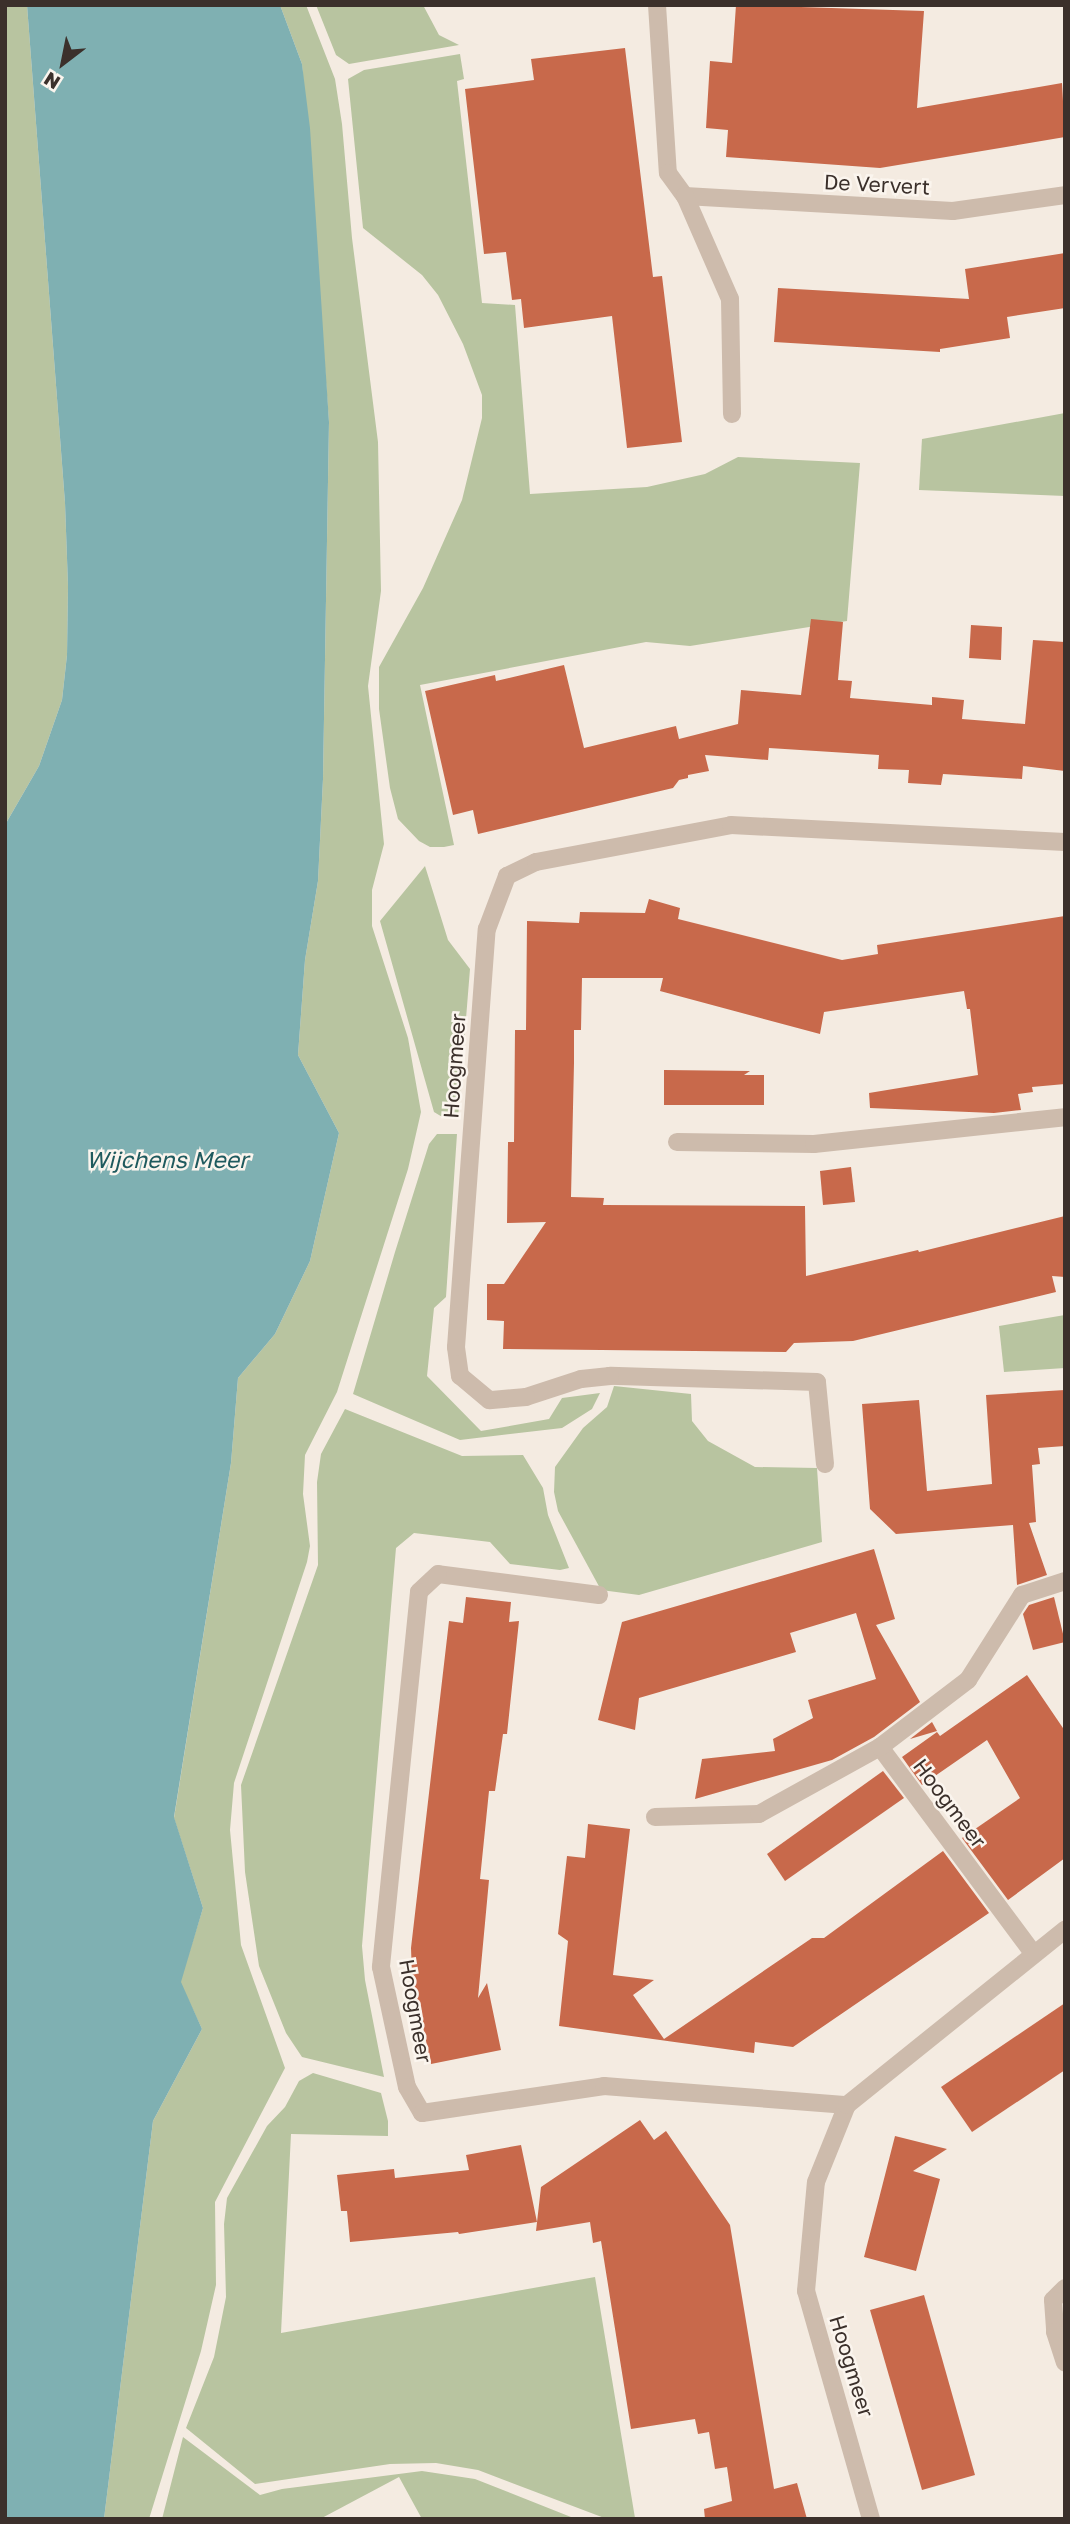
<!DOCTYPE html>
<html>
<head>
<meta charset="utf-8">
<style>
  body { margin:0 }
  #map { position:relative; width:1070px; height:2524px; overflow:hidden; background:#f4ebe1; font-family:"Golos Text",sans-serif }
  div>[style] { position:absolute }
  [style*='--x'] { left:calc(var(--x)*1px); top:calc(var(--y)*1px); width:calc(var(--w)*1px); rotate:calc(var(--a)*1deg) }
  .green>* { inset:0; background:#b8c4a0 }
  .water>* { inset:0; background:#7fb0b2 }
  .building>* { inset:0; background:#c8694b }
  .minor>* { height:18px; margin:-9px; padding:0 9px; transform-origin:9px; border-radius:9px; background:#cdbbac }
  span { translate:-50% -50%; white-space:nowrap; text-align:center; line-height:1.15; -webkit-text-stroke:5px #fbf5ee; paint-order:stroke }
  .street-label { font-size:21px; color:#3b302b }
  .water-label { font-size:23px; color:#1f5a5e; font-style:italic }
  .frame { position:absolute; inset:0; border:7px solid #3b302b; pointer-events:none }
  .north { position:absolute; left:28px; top:28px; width:70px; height:70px; -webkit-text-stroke:5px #fbf5ee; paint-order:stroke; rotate:212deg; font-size:19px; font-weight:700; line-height:28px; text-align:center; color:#3b302b }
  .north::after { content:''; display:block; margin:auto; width:24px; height:32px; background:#3b302b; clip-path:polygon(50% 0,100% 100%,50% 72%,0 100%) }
</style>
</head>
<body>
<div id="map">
  <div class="green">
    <i style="clip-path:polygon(5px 5px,27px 5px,65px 503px,68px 586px,67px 655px,62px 700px,39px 766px,5px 825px)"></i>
    <i style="clip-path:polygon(280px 5px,306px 5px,335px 79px,342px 124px,352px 238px,378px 442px,381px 591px,368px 686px,384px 844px,372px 890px,372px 926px,408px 1038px,421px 1112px,408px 1169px,337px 1392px,305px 1455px,303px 1494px,310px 1546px,307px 1562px,234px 1783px,230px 1830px,241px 1945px,285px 2068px,215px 2202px,216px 2285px,201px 2351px,149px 2519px,104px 2519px,153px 2121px,202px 2029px,180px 1982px,203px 1908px,174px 1818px,231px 1463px,238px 1378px,275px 1334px,310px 1261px,339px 1133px,298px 1055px,305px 960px,318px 881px,323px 779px,329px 422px,302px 64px)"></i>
    <i style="clip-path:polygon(316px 5px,423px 5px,439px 35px,459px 45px,349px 64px,336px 55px)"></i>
    <i style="clip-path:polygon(460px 54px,464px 79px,457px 81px,482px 303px,515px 305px,530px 494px,647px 487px,705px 474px,738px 457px,860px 463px,847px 621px,690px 646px,646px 642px,420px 685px,454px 845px,444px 847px,430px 847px,419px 841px,398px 819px,390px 788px,379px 709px,379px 667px,423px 588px,462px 500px,482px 418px,482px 395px,463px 344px,438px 295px,422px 275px,363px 228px,348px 79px,364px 70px)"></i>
    <i style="clip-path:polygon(1065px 413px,1065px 496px,919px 490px,922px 439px)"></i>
    <i style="clip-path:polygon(425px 866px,448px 940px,470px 969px,458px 1118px,444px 1118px,434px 1112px,380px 921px)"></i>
    <i style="clip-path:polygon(437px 1134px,457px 1134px,446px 1297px,434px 1308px,427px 1376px,481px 1431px,549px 1419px,562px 1398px,600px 1393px,592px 1409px,562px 1428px,460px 1440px,353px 1394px,395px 1252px,429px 1144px)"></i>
    <i style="clip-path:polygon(1065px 1315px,1065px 1368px,1004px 1372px,999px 1326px)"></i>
    <i style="clip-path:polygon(614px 1386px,691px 1394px,692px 1421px,708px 1441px,755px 1467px,817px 1468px,822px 1542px,639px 1595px,601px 1590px,558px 1511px,554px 1492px,555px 1467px,583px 1428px,607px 1407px)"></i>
    <i style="clip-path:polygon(345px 1409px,462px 1456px,523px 1455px,543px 1488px,548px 1515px,569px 1568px,560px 1570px,510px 1564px,490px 1542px,414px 1533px,396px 1548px,362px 1946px,365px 1980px,384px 2077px,302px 2057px,286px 2033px,259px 1966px,245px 1872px,241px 1785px,318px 1565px,317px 1482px,321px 1454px)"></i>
    <i style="clip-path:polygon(313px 2073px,381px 2093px,388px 2121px,388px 2136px,291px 2134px,281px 2333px,595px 2277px,635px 2518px,607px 2519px,478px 2470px,436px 2463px,390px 2464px,255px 2484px,186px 2428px,214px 2357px,226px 2297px,224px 2224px,227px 2198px,267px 2126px,285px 2107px,299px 2081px)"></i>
    <i style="clip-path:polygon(183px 2437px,260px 2495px,282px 2489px,422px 2471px,475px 2479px,576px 2519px,422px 2519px,399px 2477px,320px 2519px,162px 2519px)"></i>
  </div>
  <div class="water">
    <i style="clip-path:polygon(27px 5px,280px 5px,302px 64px,310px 128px,329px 422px,323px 779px,318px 881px,305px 960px,298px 1055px,339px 1133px,310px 1261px,275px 1334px,238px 1378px,231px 1463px,174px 1817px,203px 1908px,181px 1982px,202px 2029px,153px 2121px,104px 2519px,5px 2519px,5px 825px,39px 766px,62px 700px,67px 655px,68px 586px,65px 503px)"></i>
  </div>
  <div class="building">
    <i style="clip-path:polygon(736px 5px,924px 11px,917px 108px,1062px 83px,1065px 137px,880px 168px,726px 157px,728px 130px,706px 128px,710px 61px,732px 63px)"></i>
    <i style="clip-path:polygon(625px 48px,653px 277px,662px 276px,682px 442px,627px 448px,612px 316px,524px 328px,521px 299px,512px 300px,506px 252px,484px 254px,465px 89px,534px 80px,531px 59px)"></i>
    <i style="clip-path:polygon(1065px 253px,1065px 308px,1007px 317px,1010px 338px,940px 349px,940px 352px,774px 342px,778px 288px,969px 299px,965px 269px)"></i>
    <i style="clip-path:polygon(811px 619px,843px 622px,838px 680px,852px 681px,850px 698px,932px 705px,932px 697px,964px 700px,962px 719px,1025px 724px,1033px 640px,1065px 642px,1065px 771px,1023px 766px,1022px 779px,943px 774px,941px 785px,908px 783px,909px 770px,878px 769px,879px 755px,769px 748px,768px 760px,705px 755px,709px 771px,688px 775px,688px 778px,679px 780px,673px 788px,478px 834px,473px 810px,453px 815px,425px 691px,495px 675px,496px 681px,564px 665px,584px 748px,676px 726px,679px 739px,738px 724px,741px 690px,801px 695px)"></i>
    <i style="clip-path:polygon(971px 625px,1002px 627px,1001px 660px,969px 658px)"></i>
    <i style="clip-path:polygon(649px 899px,680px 908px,678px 919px,842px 960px,878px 954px,877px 945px,1065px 916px,1065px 1084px,1032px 1087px,1033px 1092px,1018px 1094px,1021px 1110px,994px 1113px,870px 1108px,869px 1093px,978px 1075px,970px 1009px,967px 1009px,964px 991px,824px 1012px,820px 1034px,660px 991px,663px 978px,582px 978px,581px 1030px,574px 1030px,574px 1063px,571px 1197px,604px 1198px,603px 1205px,805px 1206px,806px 1276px,918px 1250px,919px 1252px,1065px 1216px,1065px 1277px,1052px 1276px,1056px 1292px,853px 1341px,794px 1343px,786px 1352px,503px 1349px,504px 1321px,487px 1320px,487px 1284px,504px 1284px,546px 1222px,507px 1223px,508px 1142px,514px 1142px,515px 1030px,526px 1030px,527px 921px,579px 923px,580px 912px,645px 913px)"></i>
    <i style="clip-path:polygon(664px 1070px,750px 1071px,744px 1075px,764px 1075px,764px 1105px,664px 1105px)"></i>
    <i style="clip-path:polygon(851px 1167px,855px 1202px,823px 1205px,820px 1171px)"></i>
    <i style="clip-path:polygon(1065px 1390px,1065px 1446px,1038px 1448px,1040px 1464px,1032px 1465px,1036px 1522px,1029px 1523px,1047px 1575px,1017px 1585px,1013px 1525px,896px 1534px,870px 1509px,862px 1404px,919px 1400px,927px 1491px,992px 1484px,986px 1395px)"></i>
    <i style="clip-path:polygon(874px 1549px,895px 1619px,876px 1625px,920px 1702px,874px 1737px,832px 1760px,695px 1799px,702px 1759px,775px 1751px,773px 1739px,813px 1718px,808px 1700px,876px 1679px,856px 1613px,790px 1633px,796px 1652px,639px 1698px,635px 1730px,598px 1720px,622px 1622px)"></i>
    <i style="clip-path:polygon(466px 1597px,511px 1602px,509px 1622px,519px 1621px,507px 1734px,503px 1734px,495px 1791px,489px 1791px,480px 1879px,489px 1880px,478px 1998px,487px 1983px,501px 2050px,431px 2064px,412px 1976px,411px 1948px,449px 1621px,463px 1623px)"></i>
    <i style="clip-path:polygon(1054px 1597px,1065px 1642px,1033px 1650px,1023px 1614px,1029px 1605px)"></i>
    <i style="clip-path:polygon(1027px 1675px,1065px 1731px,1065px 1858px,1008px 1900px,962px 1838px,1020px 1798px,987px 1740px,922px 1785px,902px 1757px,937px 1732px,940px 1736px)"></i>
    <i style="clip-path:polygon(932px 1722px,937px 1731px,910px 1739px)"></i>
    <i style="clip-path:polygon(883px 1771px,904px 1798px,785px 1881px,767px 1854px)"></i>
    <i style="clip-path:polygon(588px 1824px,630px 1829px,613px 1975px,654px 1980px,633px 1995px,664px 2039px,812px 1938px,824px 1938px,943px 1851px,989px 1913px,793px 2047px,755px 2042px,754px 2053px,559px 2026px,568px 1941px,558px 1934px,567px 1856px,585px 1858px)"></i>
    <i style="clip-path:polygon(1065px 2003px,1065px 2070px,972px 2132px,941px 2087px)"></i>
    <i style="clip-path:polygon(640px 2120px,654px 2140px,666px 2131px,730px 2225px,774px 2489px,797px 2483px,807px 2519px,705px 2519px,704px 2509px,732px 2501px,727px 2467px,715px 2469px,709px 2432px,698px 2434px,695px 2419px,631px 2429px,601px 2241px,593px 2243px,590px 2222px,536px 2231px,541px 2187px)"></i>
    <i style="clip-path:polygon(895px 2136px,947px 2149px,913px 2171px,940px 2179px,916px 2271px,864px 2257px)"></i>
    <i style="clip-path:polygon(521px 2145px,537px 2222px,459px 2234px,458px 2232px,350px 2242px,347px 2211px,341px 2211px,337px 2175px,394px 2169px,395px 2178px,469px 2170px,466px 2155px)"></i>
    <i style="clip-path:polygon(924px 2295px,975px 2475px,922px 2490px,870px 2310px)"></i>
  </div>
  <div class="minor">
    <i style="--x:657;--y:5;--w:168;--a:86.3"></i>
    <i style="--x:668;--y:173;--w:29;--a:54"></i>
    <i style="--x:685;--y:196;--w:268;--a:3.2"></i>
    <i style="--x:953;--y:211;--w:113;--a:-8.1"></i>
    <i style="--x:685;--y:196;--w:112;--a:66.4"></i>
    <i style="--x:730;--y:299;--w:115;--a:89"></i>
    <i style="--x:677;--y:1142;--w:137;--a:0.8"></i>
    <i style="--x:814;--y:1144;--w:252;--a:-6.1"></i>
    <i style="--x:825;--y:1464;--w:82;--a:-95.6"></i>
    <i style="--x:817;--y:1382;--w:207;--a:-178.3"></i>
    <i style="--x:610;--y:1376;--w:29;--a:174"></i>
    <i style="--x:581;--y:1379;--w:58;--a:161.9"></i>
    <i style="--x:526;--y:1397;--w:37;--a:175"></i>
    <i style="--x:489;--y:1400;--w:38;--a:-140"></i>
    <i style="--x:460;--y:1376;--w:29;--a:-98"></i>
    <i style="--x:456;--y:1347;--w:419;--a:-85.8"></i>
    <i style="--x:487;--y:929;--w:57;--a:-69.3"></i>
    <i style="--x:507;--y:876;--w:32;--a:-26"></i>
    <i style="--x:536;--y:862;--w:198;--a:-10.7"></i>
    <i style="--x:731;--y:825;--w:334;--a:2.9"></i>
    <i style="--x:599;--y:1595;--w:162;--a:-172.6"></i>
    <i style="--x:438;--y:1574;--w:26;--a:137"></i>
    <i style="--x:419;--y:1592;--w:377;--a:95.8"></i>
    <i style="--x:381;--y:1967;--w:123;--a:77.8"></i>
    <i style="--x:407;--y:2087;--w:30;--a:60"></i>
    <i style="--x:422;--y:2113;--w:184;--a:-8.4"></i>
    <i style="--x:604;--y:2086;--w:244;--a:4.5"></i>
    <i style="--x:880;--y:1747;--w:257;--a:53.4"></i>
    <i style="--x:655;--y:1817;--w:104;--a:-1.7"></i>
    <i style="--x:759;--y:1814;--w:138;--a:-29"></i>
    <i style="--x:880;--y:1747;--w:111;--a:-37.3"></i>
    <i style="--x:968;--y:1680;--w:101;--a:-57.6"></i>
    <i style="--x:1022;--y:1595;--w:45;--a:-18"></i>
    <i style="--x:1065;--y:2288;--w:17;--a:135"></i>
    <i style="--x:1053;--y:2300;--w:32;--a:86"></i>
    <i style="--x:1055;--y:2332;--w:32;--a:72"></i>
    <i style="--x:871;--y:2519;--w:237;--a:-105.9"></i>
    <i style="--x:806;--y:2291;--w:109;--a:-84.8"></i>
    <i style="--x:816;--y:2182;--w:83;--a:-68.1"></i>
    <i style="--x:847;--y:2105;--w:280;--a:-38.8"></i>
  </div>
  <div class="street-label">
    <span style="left:877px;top:184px;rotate:3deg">De Ververt</span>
    <span style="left:454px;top:1066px;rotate:-86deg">Hoogmeer</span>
    <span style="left:950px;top:1803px;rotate:53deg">Hoogmeer</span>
    <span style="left:416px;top:2011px;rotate:80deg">Hoogmeer</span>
    <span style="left:852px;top:2366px;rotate:73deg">Hoogmeer</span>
  </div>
  <div class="water-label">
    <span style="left:167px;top:1159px">Wijchens Meer</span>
  </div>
  <div class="frame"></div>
  <div class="north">N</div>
</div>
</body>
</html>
